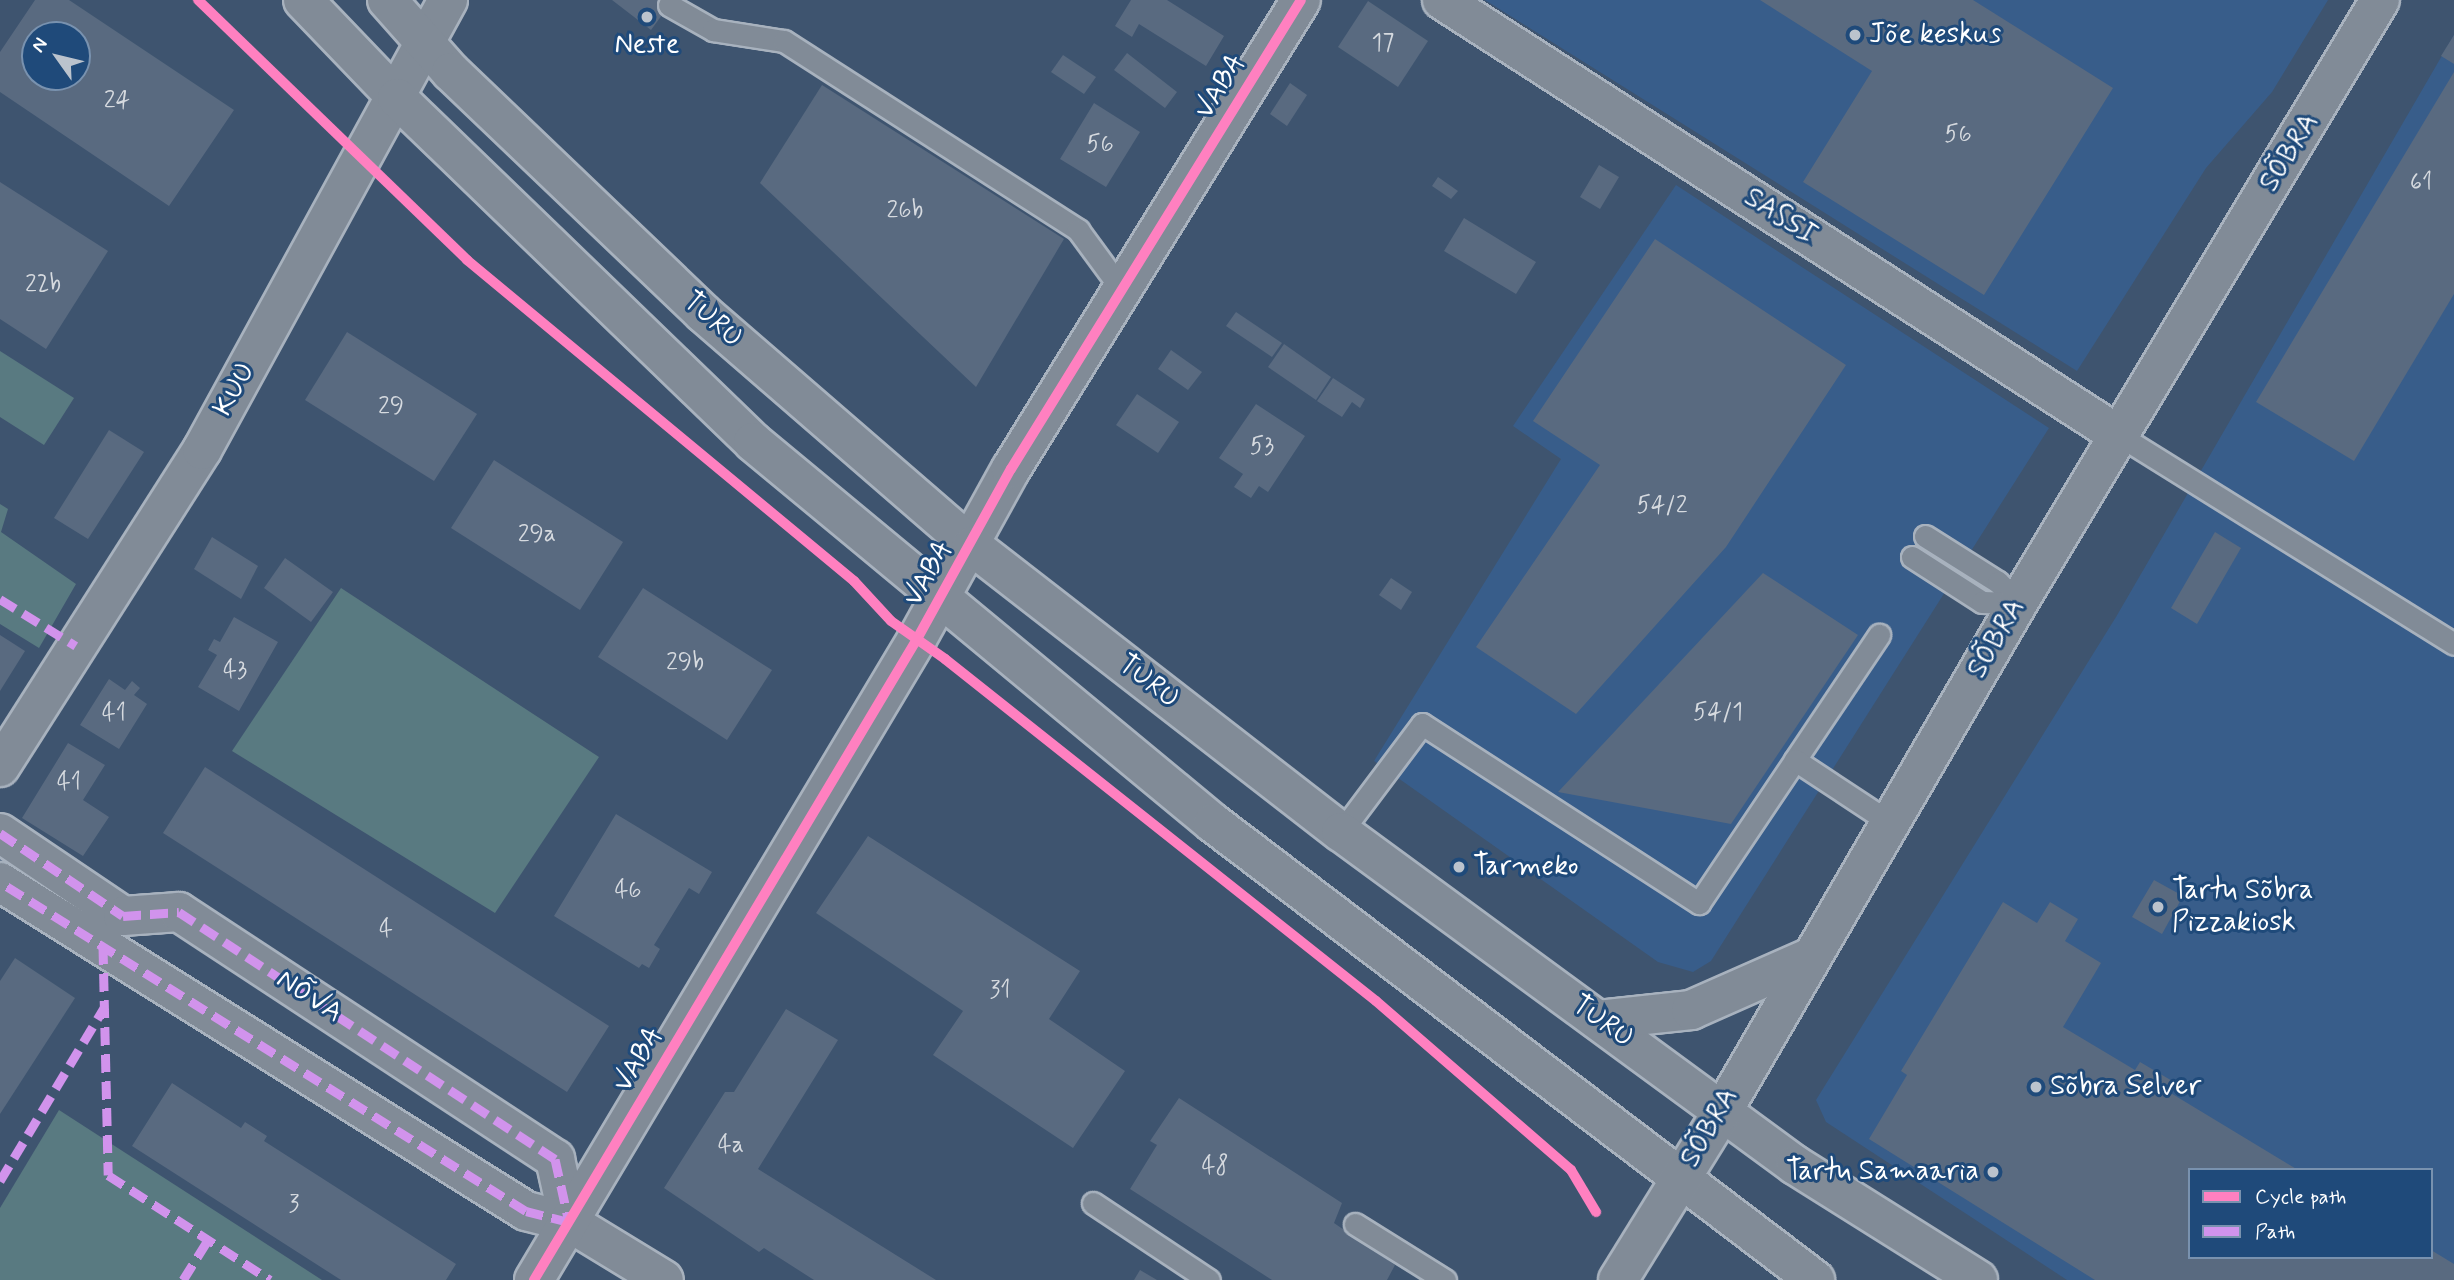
<!DOCTYPE html>
<html>
<head>
<meta charset="utf-8">
<style>
  body { margin:0 }
  #map { position:relative; width:2454px; height:1280px; overflow:hidden; background:#3e546f; font-family:Mynerve,sans-serif }
  div>[style] { position:absolute }
  [style*='--x'] { left:calc(var(--x)*1px); top:calc(var(--y)*1px); width:calc(var(--w)*1px); rotate:calc(var(--a)*1deg) }
  .built>* { inset:0; background:#385d8a }
  .green>* { inset:0; background:#597a81 }
  .building>* { inset:0; background:#596a80 }
  .roads { filter:drop-shadow(2px 0 #a8b2be) drop-shadow(-2px 0 #a8b2be) drop-shadow(0 2px #a8b2be) drop-shadow(0 -2px #a8b2be) }
  .lane>* { height:21px; margin:-10.5px; padding:0 10.5px; transform-origin:10.5px; border-radius:10.5px; background:#818b97 }
  .street>* { height:38px; margin:-19px; padding:0 19px; transform-origin:19px; border-radius:19px; background:#818b97 }
  .secondary>* { height:38px; margin:-19px; padding:0 19px; transform-origin:19px; border-radius:19px; background:#818b97 }
  .quiet>* { height:9px; margin-top:-4.5px; transform-origin:0; background:repeating-linear-gradient(90deg,#d193ec 0 18px,transparent 0 27px) }
  .cycleway>* { height:10px; margin:-5px; padding:0 5px; transform-origin:5px; border-radius:5px; background:#ff80c0 }
  .dots>* { width:19px; height:19px; translate:-50% -50%; box-sizing:border-box; border:4px solid #1f4a7a; border-radius:50% }
  span { translate:-50% -50%; white-space:nowrap; text-align:center; line-height:1.15; -webkit-text-stroke:6px #1f4a7a; paint-order:stroke }
  .number-label { font-size:24px; color:#d6dadf }
  .number-label span { -webkit-text-stroke-width:0 }
  .poi-label { font-size:28px; color:#fff }
  .left { translate:0 -50%; text-align:left }
  .right { translate:-100% -50%; text-align:right }
  .street-label { font-size:28px; color:#fff }
  .legend { position:absolute; left:2188px; top:1168px; width:245px; height:91px; box-sizing:border-box; background:#1f4a7a; border:2px solid #7992af; margin:0; padding:9px 12px; list-style:none; font-size:21px; color:#fff }
  .legend li { display:flex; align-items:center; gap:14px; height:35px }
  .legend b { width:35px; border:2px solid #7992af }
  .north { position:absolute; left:21px; top:21px; width:70px; height:70px; box-sizing:border-box; background:#1f4a7a; border:2px solid #7992af; border-radius:50%; rotate:304deg; font-size:19px; font-weight:700; line-height:28px; text-align:center; color:#fff }
  .north::after { content:''; display:block; margin:auto; width:24px; height:32px; background:#bbc3cd; clip-path:polygon(50% 0,100% 100%,50% 72%,0 100%) }
</style>
</head>
<body>
<div id="map">
  <div class="built">
    <i style="clip-path:polygon(1485px 0,2328px 0,2272px 92px,2206px 168px,2077px 371px)"></i>
    <i style="clip-path:polygon(evenodd,2454px 35px,2454px 1280px,2067px 1280px,1826px 1122px,1816px 1100px,2116px 617px,2454px 35px,2190px 1170px,2431px 1170px,2431px 1257px,2190px 1257px,2190px 1170px)"></i>
    <i style="clip-path:polygon(1676px 185px,2049px 428px,1711px 961px,1693px 972px,1658px 962px,1374px 761px,1561px 459px,1513px 426px)"></i>
  </div>
  <div class="green">
    <i style="clip-path:polygon(0 351px,74px 398px,44px 445px,0 417px)"></i>
    <i style="clip-path:polygon(0 504px,8px 509px,1px 532px,76px 584px,39px 648px,0 624px)"></i>
    <i style="clip-path:polygon(341px 588px,599px 757px,495px 913px,232px 751px)"></i>
    <i style="clip-path:polygon(59px 1110px,322px 1280px,0 1280px,0 1208px)"></i>
  </div>
  <div class="building">
    <i style="clip-path:polygon(evenodd,35px 0,69px 0,234px 110px,169px 206px,0 92px,0 52px,35px 0,35px 35px,77px 35px,77px 77px,35px 77px,35px 35px)"></i>
    <i style="clip-path:polygon(612px 0,673px 0,651px 30px)"></i>
    <i style="clip-path:polygon(1131px 0,1167px 0,1224px 36px,1206px 66px,1139px 24px,1132px 37px,1115px 26px)"></i>
    <i style="clip-path:polygon(1760px 0,1973px 0,2113px 88px,1984px 295px,1803px 182px,1872px 71px)"></i>
    <i style="clip-path:polygon(1368px 1px,1428px 41px,1398px 87px,1338px 47px)"></i>
    <i style="clip-path:polygon(2454px 35px,2454px 64px,2441px 56px)"></i>
    <i style="clip-path:polygon(1127px 53px,1177px 92px,1165px 108px,1114px 70px)"></i>
    <i style="clip-path:polygon(1063px 55px,1096px 77px,1084px 94px,1051px 72px)"></i>
    <i style="clip-path:polygon(2454px 72px,2454px 294px,2354px 461px,2256px 402px)"></i>
    <i style="clip-path:polygon(1290px 83px,1307px 95px,1287px 126px,1270px 114px)"></i>
    <i style="clip-path:polygon(822px 85px,1064px 239px,976px 387px,760px 183px)"></i>
    <i style="clip-path:polygon(1094px 103px,1140px 132px,1106px 187px,1060px 159px)"></i>
    <i style="clip-path:polygon(1599px 165px,1619px 177px,1600px 209px,1580px 197px)"></i>
    <i style="clip-path:polygon(1438px 177px,1458px 191px,1451px 199px,1432px 186px)"></i>
    <i style="clip-path:polygon(0 182px,108px 251px,46px 349px,0 319px)"></i>
    <i style="clip-path:polygon(1464px 218px,1536px 262px,1516px 294px,1444px 251px)"></i>
    <i style="clip-path:polygon(1655px 239px,1846px 365px,1726px 547px,1576px 714px,1476px 647px,1600px 465px,1533px 421px)"></i>
    <i style="clip-path:polygon(1236px 312px,1282px 343px,1272px 357px,1226px 326px)"></i>
    <i style="clip-path:polygon(347px 332px,477px 414px,434px 481px,305px 400px)"></i>
    <i style="clip-path:polygon(1284px 344px,1331px 377px,1316px 400px,1268px 367px)"></i>
    <i style="clip-path:polygon(1171px 350px,1202px 372px,1188px 390px,1158px 369px)"></i>
    <i style="clip-path:polygon(1333px 378px,1365px 399px,1360px 408px,1352px 402px,1342px 417px,1317px 401px)"></i>
    <i style="clip-path:polygon(1137px 394px,1179px 422px,1158px 453px,1116px 425px)"></i>
    <i style="clip-path:polygon(1256px 404px,1305px 436px,1268px 492px,1259px 486px,1251px 498px,1234px 487px,1243px 474px,1219px 458px)"></i>
    <i style="clip-path:polygon(109px 430px,144px 452px,88px 539px,54px 518px)"></i>
    <i style="clip-path:polygon(494px 460px,623px 542px,580px 610px,451px 528px)"></i>
    <i style="clip-path:polygon(2215px 532px,2241px 548px,2197px 624px,2171px 608px)"></i>
    <i style="clip-path:polygon(212px 537px,258px 566px,241px 599px,194px 569px)"></i>
    <i style="clip-path:polygon(285px 558px,333px 592px,311px 622px,264px 588px)"></i>
    <i style="clip-path:polygon(1763px 573px,1858px 635px,1731px 824px,1558px 792px)"></i>
    <i style="clip-path:polygon(1391px 578px,1412px 592px,1401px 610px,1379px 595px)"></i>
    <i style="clip-path:polygon(643px 588px,772px 670px,727px 740px,598px 657px)"></i>
    <i style="clip-path:polygon(234px 617px,278px 642px,239px 711px,198px 687px,217px 655px,208px 650px,214px 639px,220px 642px)"></i>
    <i style="clip-path:polygon(0 635px,25px 651px,0 691px)"></i>
    <i style="clip-path:polygon(109px 679px,125px 690px,132px 681px,140px 688px,134px 695px,147px 704px,119px 749px,80px 725px)"></i>
    <i style="clip-path:polygon(68px 743px,105px 765px,83px 800px,109px 817px,83px 856px,22px 818px)"></i>
    <i style="clip-path:polygon(205px 767px,609px 1026px,567px 1092px,163px 833px)"></i>
    <i style="clip-path:polygon(616px 814px,712px 872px,699px 894px,689px 888px,654px 945px,660px 949px,649px 968px,642px 964px,639px 968px,554px 916px)"></i>
    <i style="clip-path:polygon(868px 836px,1080px 971px,1049px 1019px,1125px 1071px,1073px 1148px,933px 1055px,963px 1011px,816px 913px)"></i>
    <i style="clip-path:polygon(2154px 880px,2183px 896px,2162px 934px,2132px 917px)"></i>
    <i style="clip-path:polygon(2003px 902px,2037px 923px,2050px 902px,2078px 919px,2065px 941px,2101px 963px,2063px 1027px,2135px 1070px,2140px 1062px,2174px 1082px,2169px 1092px,2298px 1170px,2190px 1170px,2190px 1257px,2431px 1257px,2431px 1250px,2454px 1264px,2454px 1280px,2095px 1280px,1869px 1139px,1907px 1075px,1901px 1071px)"></i>
    <i style="clip-path:polygon(15px 958px,75px 998px,0 1114px,0 981px)"></i>
    <i style="clip-path:polygon(786px 1009px,838px 1040px,758px 1169px,936px 1280px,814px 1280px,764px 1248px,759px 1252px,664px 1188px,725px 1092px,734px 1092px)"></i>
    <i style="clip-path:polygon(172px 1083px,241px 1128px,245px 1122px,267px 1136px,264px 1141px,456px 1264px,446px 1280px,341px 1280px,132px 1146px)"></i>
    <i style="clip-path:polygon(1179px 1098px,1342px 1203px,1334px 1223px,1395px 1265px,1387px 1280px,1272px 1280px,1130px 1189px,1157px 1145px,1150px 1141px)"></i>
    <i style="clip-path:polygon(1140px 1270px,1157px 1280px,1134px 1280px)"></i>
  </div>
  <div class="roads">
    <div class="lane">
      <i style="--x:669;--y:5;--w:51;--a:29.6"></i>
      <i style="--x:713;--y:30;--w:72;--a:8.8"></i>
      <i style="--x:784;--y:41;--w:350;--a:32.7"></i>
      <i style="--x:1078;--y:230;--w:74;--a:53.7"></i>
      <i style="--x:2117;--y:434;--w:397;--a:31.9"></i>
      <i style="--x:1925;--y:536;--w:86;--a:32.2"></i>
      <i style="--x:1998;--y:582;--w:29;--a:46"></i>
      <i style="--x:1912;--y:557;--w:83;--a:32.7"></i>
      <i style="--x:1982;--y:602;--w:36;--a:2"></i>
      <i style="--x:1795;--y:760;--w:151;--a:-56.1"></i>
      <i style="--x:1341;--y:832;--w:135;--a:-53.1"></i>
      <i style="--x:1422;--y:724;--w:330;--a:32.9"></i>
      <i style="--x:1699;--y:903;--w:172;--a:-56.1"></i>
      <i style="--x:1795;--y:760;--w:113;--a:33.4"></i>
      <i style="--x:1093;--y:1203;--w:139;--a:33.6"></i>
      <i style="--x:1355;--y:1224;--w:106;--a:31.9"></i>
    </div>
    <div class="street">
      <i style="--x:1442;--y:0;--w:802;--a:32.74"></i>
      <i style="--x:0;--y:767;--w:376;--a:-57.5"></i>
      <i style="--x:202;--y:450;--w:513;--a:-61.34"></i>
      <i style="--x:0;--y:833;--w:148;--a:34"></i>
      <i style="--x:123;--y:916;--w:56;--a:-4.1"></i>
      <i style="--x:179;--y:912;--w:450;--a:33.3"></i>
      <i style="--x:555;--y:1159;--w:65;--a:77.5"></i>
      <i style="--x:0;--y:882;--w:620;--a:32.02"></i>
      <i style="--x:526;--y:1211;--w:44;--a:14.3"></i>
      <i style="--x:569;--y:1222;--w:111;--a:31.4"></i>
      <i style="--x:534;--y:1280;--w:747;--a:-59.14"></i>
      <i style="--x:917;--y:639;--w:194;--a:-61.1"></i>
      <i style="--x:1011;--y:469;--w:551;--a:-58.27"></i>
    </div>
    <div class="secondary">
      <i style="--x:303;--y:0;--w:136;--a:46.2"></i>
      <i style="--x:397;--y:98;--w:495;--a:44"></i>
      <i style="--x:753;--y:442;--w:597;--a:39.63"></i>
      <i style="--x:1213;--y:823;--w:756;--a:37.2"></i>
      <i style="--x:387;--y:0;--w:96;--a:48.4"></i>
      <i style="--x:451;--y:72;--w:349;--a:43.7"></i>
      <i style="--x:703;--y:313;--w:356;--a:40.9"></i>
      <i style="--x:972;--y:546;--w:467;--a:37.8"></i>
      <i style="--x:1341;--y:832;--w:563;--a:36.26"></i>
      <i style="--x:1795;--y:1165;--w:216;--a:32.1"></i>
      <i style="--x:1598;--y:1020;--w:94;--a:-6.1"></i>
      <i style="--x:1691;--y:1010;--w:129;--a:-23.8"></i>
      <i style="--x:1618;--y:1280;--w:198;--a:-58.2"></i>
      <i style="--x:1722;--y:1112;--w:589;--a:-59.82"></i>
      <i style="--x:2018;--y:603;--w:703;--a:-59.02"></i>
    </div>
  </div>
  <div class="quiet">
    <i style="--x:0;--y:599;--w:89;--a:31.7"></i>
    <i style="--x:0;--y:833;--w:148;--a:34"></i>
    <i style="--x:123;--y:916;--w:56;--a:-4.1"></i>
    <i style="--x:179;--y:912;--w:450;--a:33.3"></i>
    <i style="--x:555;--y:1159;--w:65;--a:77.5"></i>
    <i style="--x:569;--y:1222;--w:44;--a:-165.7"></i>
    <i style="--x:526;--y:1211;--w:620;--a:-147.98"></i>
    <i style="--x:103;--y:946;--w:229;--a:88.7"></i>
    <i style="--x:108;--y:1175;--w:193;--a:32.9"></i>
    <i style="--x:0;--y:1181;--w:204;--a:-59"></i>
    <i style="--x:183;--y:1280;--w:47;--a:-58"></i>
  </div>
  <div class="cycleway">
    <i style="--x:198;--y:0;--w:374;--a:44"></i>
    <i style="--x:467;--y:260;--w:503;--a:39.67"></i>
    <i style="--x:854;--y:581;--w:54;--a:47.2"></i>
    <i style="--x:891;--y:621;--w:66;--a:35.1"></i>
    <i style="--x:945;--y:659;--w:550;--a:38.43"></i>
    <i style="--x:1376;--y:1001;--w:258;--a:40.9"></i>
    <i style="--x:1571;--y:1170;--w:49;--a:59.2"></i>
    <i style="--x:534;--y:1280;--w:747;--a:-59.14"></i>
    <i style="--x:917;--y:639;--w:194;--a:-61.1"></i>
    <i style="--x:1011;--y:469;--w:551;--a:-58.27"></i>
  </div>
  <div class="dots">
    <i style="left:647px;top:17px;background:#bbc3cd"></i>
    <i style="left:1855px;top:35px;background:#bbc3cd"></i>
    <i style="left:1459px;top:867px;background:#bbc3cd"></i>
    <i style="left:2158px;top:907px;background:#bbc3cd"></i>
    <i style="left:2036px;top:1087px;background:#bbc3cd"></i>
    <i style="left:1993px;top:1172px;background:#bbc3cd"></i>
  </div>
  <div class="number-label">
    <span style="left:1383px;top:44px">17</span>
    <span style="left:117px;top:101px">24</span>
    <span style="left:1958px;top:135px">56</span>
    <span style="left:1100px;top:145px">56</span>
    <span style="left:2421px;top:183px">61</span>
    <span style="left:905px;top:211px">26b</span>
    <span style="left:43px;top:285px">22b</span>
    <span style="left:391px;top:407px">29</span>
    <span style="left:1262px;top:447px">53</span>
    <span style="left:1662px;top:506px">54/2</span>
    <span style="left:537px;top:535px">29a</span>
    <span style="left:685px;top:663px">29b</span>
    <span style="left:235px;top:671px">43</span>
    <span style="left:1718px;top:713px">54/1</span>
    <span style="left:114px;top:714px">41</span>
    <span style="left:69px;top:783px">41</span>
    <span style="left:628px;top:891px">46</span>
    <span style="left:386px;top:930px">4</span>
    <span style="left:1000px;top:991px">31</span>
    <span style="left:731px;top:1146px">4a</span>
    <span style="left:1215px;top:1167px">48</span>
    <span style="left:294px;top:1205px">3</span>
  </div>
  <div class="poi-label">
    <span class="left" style="left:1869px;top:35px">Jõe keskus</span>
    <span style="left:647px;top:45px">Neste</span>
    <span class="left" style="left:1473px;top:867px">Tarmeko</span>
    <span class="left" style="left:2172px;top:907px">Tartu Sõbra<br>Pizzakiosk</span>
    <span class="left" style="left:2050px;top:1087px">Sõbra Selver</span>
    <span class="right" style="left:1979px;top:1172px">Tartu Samaaria</span>
  </div>
  <div class="street-label">
    <span style="left:1221px;top:87px;rotate:-58deg">VABA</span>
    <span style="left:2290px;top:153px;rotate:-58deg">SÕBRA</span>
    <span style="left:1780px;top:217px;rotate:33deg">SASSI</span>
    <span style="left:712px;top:320px;rotate:42deg">TURU</span>
    <span style="left:235px;top:390px;rotate:-61deg">KUU</span>
    <span style="left:929px;top:574px;rotate:-60deg">VABA</span>
    <span style="left:1997px;top:639px;rotate:-60deg">SÕBRA</span>
    <span style="left:1148px;top:682px;rotate:38deg">TURU</span>
    <span style="left:309px;top:997px;rotate:33deg">NÕVA</span>
    <span style="left:1602px;top:1022px;rotate:36deg">TURU</span>
    <span style="left:639px;top:1060px;rotate:-59deg">VABA</span>
    <span style="left:1710px;top:1128px;rotate:-60deg">SÕBRA</span>
  </div>
  <ul class="legend">
  <li><b style="height:9px;background:#ff80c0"></b>Cycle path</li>
  <li><b style="height:9px;background:#d193ec"></b>Path</li>
  </ul>
  <div class="north">N</div>
</div>
</body>
</html>
